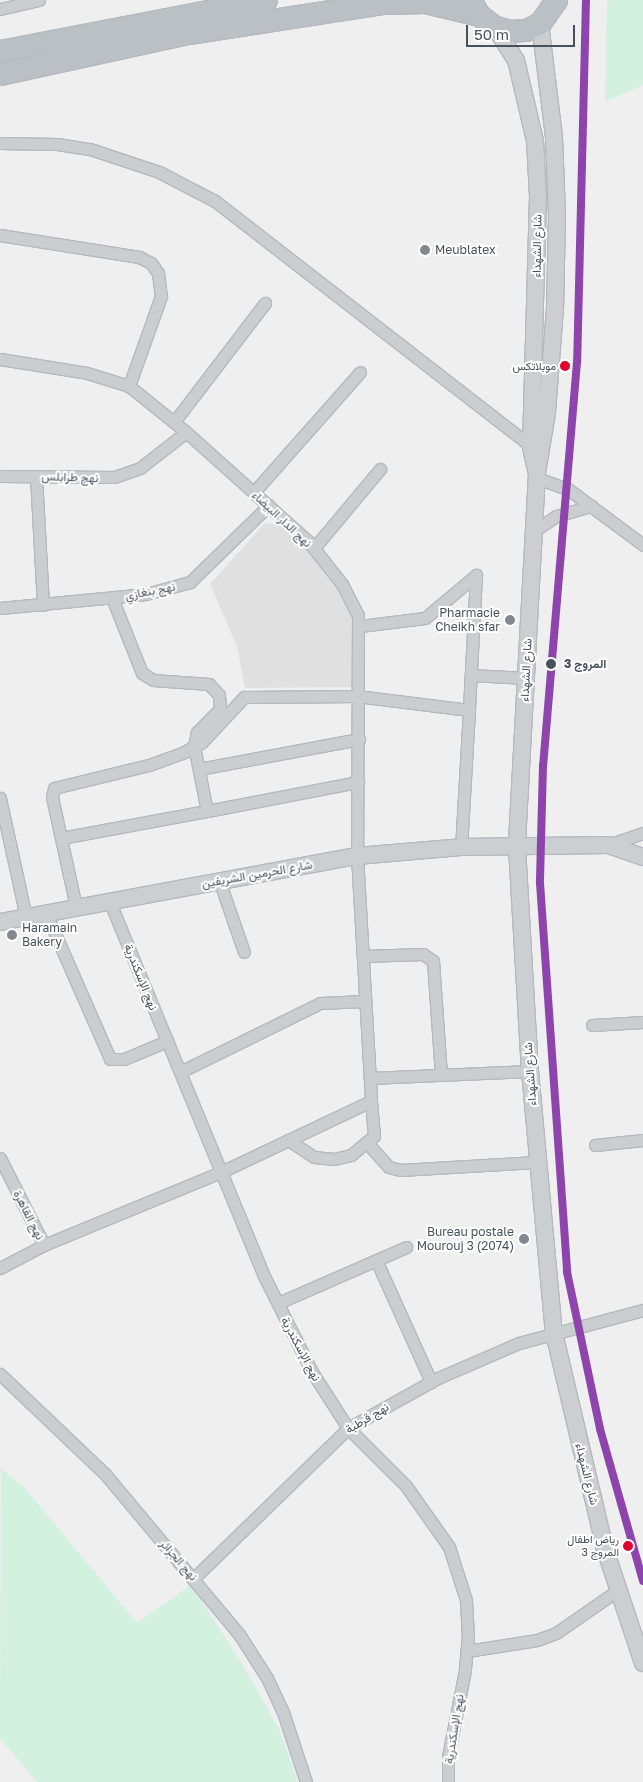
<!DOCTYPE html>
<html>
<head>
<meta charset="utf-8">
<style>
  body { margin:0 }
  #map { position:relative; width:643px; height:1782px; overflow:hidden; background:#f0efef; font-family:"Golos Text",Vazirmatn,sans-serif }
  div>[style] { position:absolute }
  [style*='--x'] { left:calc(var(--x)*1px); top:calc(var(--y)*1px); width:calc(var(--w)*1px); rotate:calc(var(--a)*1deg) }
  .education>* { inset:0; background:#e1e0e1 }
  .green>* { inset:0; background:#d2f1de }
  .roads { filter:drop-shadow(1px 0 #b4b9bf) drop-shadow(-1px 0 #b4b9bf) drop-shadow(0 1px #b4b9bf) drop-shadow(0 -1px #b4b9bf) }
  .street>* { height:11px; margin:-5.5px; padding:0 5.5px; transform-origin:5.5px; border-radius:5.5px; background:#cbced0 }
  .secondary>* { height:16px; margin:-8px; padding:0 8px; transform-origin:8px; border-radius:8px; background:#cbcfd2 }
  .highway>* { height:21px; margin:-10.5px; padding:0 10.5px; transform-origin:10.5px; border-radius:10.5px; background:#bbc0c5 }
  .rail-1>* { height:8px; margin:-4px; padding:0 4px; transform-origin:4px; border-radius:4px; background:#8e44ad }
  .dots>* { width:14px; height:14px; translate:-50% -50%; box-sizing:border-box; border:2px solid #fff; border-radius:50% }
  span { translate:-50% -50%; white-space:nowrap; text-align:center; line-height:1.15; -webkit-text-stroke:4px #fff; paint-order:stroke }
  .bus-label { font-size:11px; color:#45515d }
  .right { translate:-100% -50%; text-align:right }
  .street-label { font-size:12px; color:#45515d }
  .poi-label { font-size:12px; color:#45515d }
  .left { translate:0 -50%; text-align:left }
  .stop-label { font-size:12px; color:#45515d; font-weight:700 }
  .scale { position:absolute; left:466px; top:25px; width:109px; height:22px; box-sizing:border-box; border:2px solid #45515d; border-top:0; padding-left:6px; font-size:15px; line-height:18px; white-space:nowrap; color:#45515d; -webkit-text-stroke:4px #fff; paint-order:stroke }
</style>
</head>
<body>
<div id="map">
  <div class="education">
    <i style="clip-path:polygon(281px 522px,332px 573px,358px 622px,358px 687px,245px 688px,237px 647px,210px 584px,264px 524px)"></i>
  </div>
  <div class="green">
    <i style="clip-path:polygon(607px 0,643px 0,643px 85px,605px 102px)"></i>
    <i style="clip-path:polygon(1px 1468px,25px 1488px,137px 1623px,191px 1585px,240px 1660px,279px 1729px,298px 1782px,37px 1782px,0 1738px)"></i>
  </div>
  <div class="roads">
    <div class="street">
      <i style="--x:0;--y:9;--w:40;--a:-13"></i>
      <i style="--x:0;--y:143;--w:57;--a:1"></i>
      <i style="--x:57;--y:144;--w:33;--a:9"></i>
      <i style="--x:90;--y:149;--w:73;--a:18.4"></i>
      <i style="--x:159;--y:172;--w:63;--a:27.4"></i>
      <i style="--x:215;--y:201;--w:403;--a:37.8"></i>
      <i style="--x:0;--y:235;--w:141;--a:9"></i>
      <i style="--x:139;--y:257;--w:13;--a:27"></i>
      <i style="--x:151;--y:263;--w:12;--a:55"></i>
      <i style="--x:158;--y:273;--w:23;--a:83"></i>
      <i style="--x:161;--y:296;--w:96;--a:109.6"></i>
      <i style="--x:0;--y:359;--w:88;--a:9.1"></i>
      <i style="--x:87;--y:373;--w:44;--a:17.2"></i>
      <i style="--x:129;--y:386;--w:73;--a:38.9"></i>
      <i style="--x:186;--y:432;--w:164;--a:41.8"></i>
      <i style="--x:308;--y:541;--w:55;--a:51.7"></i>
      <i style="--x:342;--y:584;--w:35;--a:63"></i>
      <i style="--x:358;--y:615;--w:241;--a:90.2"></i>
      <i style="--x:357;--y:856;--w:245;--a:86.7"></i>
      <i style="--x:371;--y:1101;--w:166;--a:154.7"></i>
      <i style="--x:221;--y:1172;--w:191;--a:157.6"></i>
      <i style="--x:44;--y:1245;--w:50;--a:152.4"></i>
      <i style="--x:174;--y:422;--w:150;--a:-52.6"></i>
      <i style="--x:0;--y:476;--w:114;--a:0.5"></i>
      <i style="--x:114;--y:477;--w:28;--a:-19"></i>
      <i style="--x:140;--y:468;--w:58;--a:-38"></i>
      <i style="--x:36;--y:476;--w:129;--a:86.9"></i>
      <i style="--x:537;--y:478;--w:33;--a:20"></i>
      <i style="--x:568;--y:489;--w:94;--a:36.7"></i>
      <i style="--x:254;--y:492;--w:160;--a:-48.5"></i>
      <i style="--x:534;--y:531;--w:27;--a:-34"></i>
      <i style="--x:556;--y:516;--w:37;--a:-16"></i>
      <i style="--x:314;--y:548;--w:103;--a:-50.1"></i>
      <i style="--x:112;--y:598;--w:81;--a:68.2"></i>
      <i style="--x:142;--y:673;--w:13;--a:32"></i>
      <i style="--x:153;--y:680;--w:56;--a:4.1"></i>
      <i style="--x:209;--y:684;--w:15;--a:48"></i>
      <i style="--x:219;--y:695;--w:14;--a:86"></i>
      <i style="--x:220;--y:709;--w:33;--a:135"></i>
      <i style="--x:197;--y:732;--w:14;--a:102"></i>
      <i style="--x:194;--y:746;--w:66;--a:78.7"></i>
      <i style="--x:207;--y:811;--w:154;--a:-10.9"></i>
      <i style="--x:0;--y:608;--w:147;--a:-5.5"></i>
      <i style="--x:146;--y:594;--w:46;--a:-15.3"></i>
      <i style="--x:190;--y:582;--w:110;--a:-44.3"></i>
      <i style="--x:360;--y:626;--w:65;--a:-7"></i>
      <i style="--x:425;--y:618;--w:67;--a:-40.1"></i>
      <i style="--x:476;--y:575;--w:135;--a:93"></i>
      <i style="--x:471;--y:675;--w:55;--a:3.1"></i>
      <i style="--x:199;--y:769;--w:163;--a:-10.6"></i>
      <i style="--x:0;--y:798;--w:122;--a:77.7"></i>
      <i style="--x:61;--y:838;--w:148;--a:-10.5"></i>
      <i style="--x:608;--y:845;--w:37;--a:-19"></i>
      <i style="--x:219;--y:880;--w:76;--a:70.9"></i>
      <i style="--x:109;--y:900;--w:409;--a:67.6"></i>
      <i style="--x:265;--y:1278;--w:105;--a:63.4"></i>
      <i style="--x:312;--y:1372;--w:67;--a:57.3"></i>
      <i style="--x:348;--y:1428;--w:82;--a:45"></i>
      <i style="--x:406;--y:1486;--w:75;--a:54.8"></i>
      <i style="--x:449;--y:1547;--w:56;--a:72.2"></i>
      <i style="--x:466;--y:1600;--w:34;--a:87"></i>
      <i style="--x:468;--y:1634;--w:36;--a:95"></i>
      <i style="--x:465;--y:1670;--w:89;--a:101.1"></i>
      <i style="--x:448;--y:1757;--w:25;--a:90"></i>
      <i style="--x:76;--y:907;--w:113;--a:-102.3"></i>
      <i style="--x:52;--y:797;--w:9;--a:-77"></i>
      <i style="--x:54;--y:788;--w:98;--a:-13.6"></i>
      <i style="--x:149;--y:765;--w:37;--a:-20"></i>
      <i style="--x:184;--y:752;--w:21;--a:-29"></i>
      <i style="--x:202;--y:742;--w:62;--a:-47"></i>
      <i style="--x:244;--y:697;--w:113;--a:-0.5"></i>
      <i style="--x:357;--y:696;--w:113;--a:7.1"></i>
      <i style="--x:469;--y:710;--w:137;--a:93.3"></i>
      <i style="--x:46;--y:913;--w:159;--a:66.3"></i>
      <i style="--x:110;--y:1059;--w:14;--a:0"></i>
      <i style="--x:124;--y:1059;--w:47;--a:-22.7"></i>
      <i style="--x:363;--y:956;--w:60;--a:-1.9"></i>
      <i style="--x:423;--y:954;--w:12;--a:35"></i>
      <i style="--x:433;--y:961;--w:114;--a:86"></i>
      <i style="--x:592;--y:1025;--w:51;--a:-3.4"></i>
      <i style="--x:180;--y:1072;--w:156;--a:-26.2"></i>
      <i style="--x:320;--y:1003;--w:45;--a:-2.5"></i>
      <i style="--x:370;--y:1078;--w:160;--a:-2.5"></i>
      <i style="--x:288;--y:1140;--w:31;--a:33"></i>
      <i style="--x:314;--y:1157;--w:20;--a:6"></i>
      <i style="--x:334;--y:1159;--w:17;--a:-13"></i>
      <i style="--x:351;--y:1155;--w:30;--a:-40"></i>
      <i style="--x:374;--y:1136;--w:35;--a:-95"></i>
      <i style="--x:368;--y:1144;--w:31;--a:48"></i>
      <i style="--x:389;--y:1167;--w:11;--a:15"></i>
      <i style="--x:400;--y:1170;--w:137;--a:-3.3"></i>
      <i style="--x:595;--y:1145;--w:48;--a:-5.9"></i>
      <i style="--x:0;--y:1158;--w:97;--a:63.2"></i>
      <i style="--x:376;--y:1260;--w:134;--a:65.7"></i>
      <i style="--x:278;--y:1303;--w:140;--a:-23.6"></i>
      <i style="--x:0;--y:1374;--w:145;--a:43.6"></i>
      <i style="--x:105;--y:1474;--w:209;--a:50.1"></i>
      <i style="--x:239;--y:1634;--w:52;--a:57.5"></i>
      <i style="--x:267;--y:1678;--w:38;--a:65"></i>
      <i style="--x:283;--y:1712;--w:74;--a:71.8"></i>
      <i style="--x:194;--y:1578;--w:215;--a:-44.2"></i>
      <i style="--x:348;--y:1428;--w:103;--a:-29.1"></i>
      <i style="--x:438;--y:1378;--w:88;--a:-23.4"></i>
      <i style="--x:519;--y:1343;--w:128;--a:-14.9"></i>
      <i style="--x:467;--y:1651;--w:71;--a:-8.9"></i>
      <i style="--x:537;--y:1640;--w:20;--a:-20"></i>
      <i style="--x:556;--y:1633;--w:75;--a:-34.7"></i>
    </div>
    <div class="secondary">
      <i style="--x:540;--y:23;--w:115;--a:83"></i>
      <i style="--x:554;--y:137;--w:79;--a:87.8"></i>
      <i style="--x:557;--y:216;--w:92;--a:91.2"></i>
      <i style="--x:555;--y:308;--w:105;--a:94.4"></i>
      <i style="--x:547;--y:413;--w:61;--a:99.5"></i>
      <i style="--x:537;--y:473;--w:375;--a:93.1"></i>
      <i style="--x:517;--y:847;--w:224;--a:86.7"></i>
      <i style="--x:530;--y:1071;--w:263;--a:84.8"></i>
      <i style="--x:554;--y:1333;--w:222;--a:76.7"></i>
      <i style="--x:605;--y:1549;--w:120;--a:71.6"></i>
      <i style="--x:495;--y:27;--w:39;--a:58"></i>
      <i style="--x:516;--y:60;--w:83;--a:76.8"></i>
      <i style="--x:535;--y:141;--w:55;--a:86.9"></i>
      <i style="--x:538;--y:196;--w:252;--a:91.6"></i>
      <i style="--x:531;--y:448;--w:23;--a:77"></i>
      <i style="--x:0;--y:922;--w:363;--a:-10.5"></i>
      <i style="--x:357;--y:856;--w:104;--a:-4.9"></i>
      <i style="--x:461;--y:847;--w:147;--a:-0.8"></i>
      <i style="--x:608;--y:845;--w:37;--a:19"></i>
    </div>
    <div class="highway">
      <i style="--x:472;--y:3;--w:14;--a:60"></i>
      <i style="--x:479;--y:15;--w:20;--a:37"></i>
      <i style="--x:495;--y:27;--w:16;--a:15"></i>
      <i style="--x:510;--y:31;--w:16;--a:-4"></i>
      <i style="--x:526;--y:30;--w:16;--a:-27"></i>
      <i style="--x:540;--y:23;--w:28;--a:-55"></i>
      <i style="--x:0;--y:51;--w:271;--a:-10.9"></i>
      <i style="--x:0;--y:74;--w:192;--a:-12.3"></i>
      <i style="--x:188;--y:33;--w:196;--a:-8.8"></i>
      <i style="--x:382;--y:3;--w:43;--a:-1.3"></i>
      <i style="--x:425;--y:2;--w:56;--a:13.5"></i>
    </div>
  </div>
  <div class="rail-1">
    <i style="--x:586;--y:0;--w:362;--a:91.4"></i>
    <i style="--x:577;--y:362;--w:404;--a:94.8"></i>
    <i style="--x:543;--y:765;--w:118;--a:91.5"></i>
    <i style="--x:540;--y:883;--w:390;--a:86"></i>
    <i style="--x:567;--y:1272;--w:160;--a:78.1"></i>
    <i style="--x:600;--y:1429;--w:158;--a:74.2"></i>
  </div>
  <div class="dots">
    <i style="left:425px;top:250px;background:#818890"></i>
    <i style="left:565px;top:366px;background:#e4002b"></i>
    <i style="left:510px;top:620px;background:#818890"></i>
    <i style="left:551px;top:664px;background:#45515d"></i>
    <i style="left:12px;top:935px;background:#818890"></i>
    <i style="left:524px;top:1239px;background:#818890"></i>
    <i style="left:628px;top:1546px;background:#e4002b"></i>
  </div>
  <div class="bus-label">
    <span class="right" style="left:556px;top:366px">موبلاتكس</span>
    <span class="right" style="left:619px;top:1546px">رياض اطفال<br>المروج 3</span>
  </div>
  <div class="street-label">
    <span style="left:537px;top:246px;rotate:-89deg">شارع الشهداء</span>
    <span style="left:70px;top:477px;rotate:2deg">نهج طرابلس</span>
    <span style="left:282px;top:519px;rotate:43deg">نهج الدار البيضاء</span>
    <span style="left:150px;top:591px;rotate:-11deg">نهج بنغازي</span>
    <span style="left:526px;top:670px;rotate:-87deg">شارع الشهداء</span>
    <span style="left:257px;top:874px;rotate:-10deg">شارع الحرمين الشريفين</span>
    <span style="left:141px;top:977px;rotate:68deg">نهج الإسكندرية</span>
    <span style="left:530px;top:1074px;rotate:-94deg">شارع الشهداء</span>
    <span style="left:29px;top:1215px;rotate:63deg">نهج القاهرة</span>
    <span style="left:301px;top:1349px;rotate:62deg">نهج الإسكندرية</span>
    <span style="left:367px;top:1418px;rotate:-31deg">نهج قرطبة</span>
    <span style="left:587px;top:1474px;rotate:76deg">شارع الشهداء</span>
    <span style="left:179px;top:1560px;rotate:49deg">نهج الجزائر</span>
    <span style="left:454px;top:1729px;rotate:-81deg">نهج الإسكندرية</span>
  </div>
  <div class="poi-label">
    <span class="left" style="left:435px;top:250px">Meublatex</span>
    <span class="right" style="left:500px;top:620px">Pharmacie<br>Cheikh sfar</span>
    <span class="left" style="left:22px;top:935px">Haramain<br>Bakery</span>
    <span class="right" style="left:514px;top:1239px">Bureau postale<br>Mourouj 3 (2074)</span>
  </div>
  <div class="stop-label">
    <span class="left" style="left:564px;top:664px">المروج 3</span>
  </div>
  <div class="scale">50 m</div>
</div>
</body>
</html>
